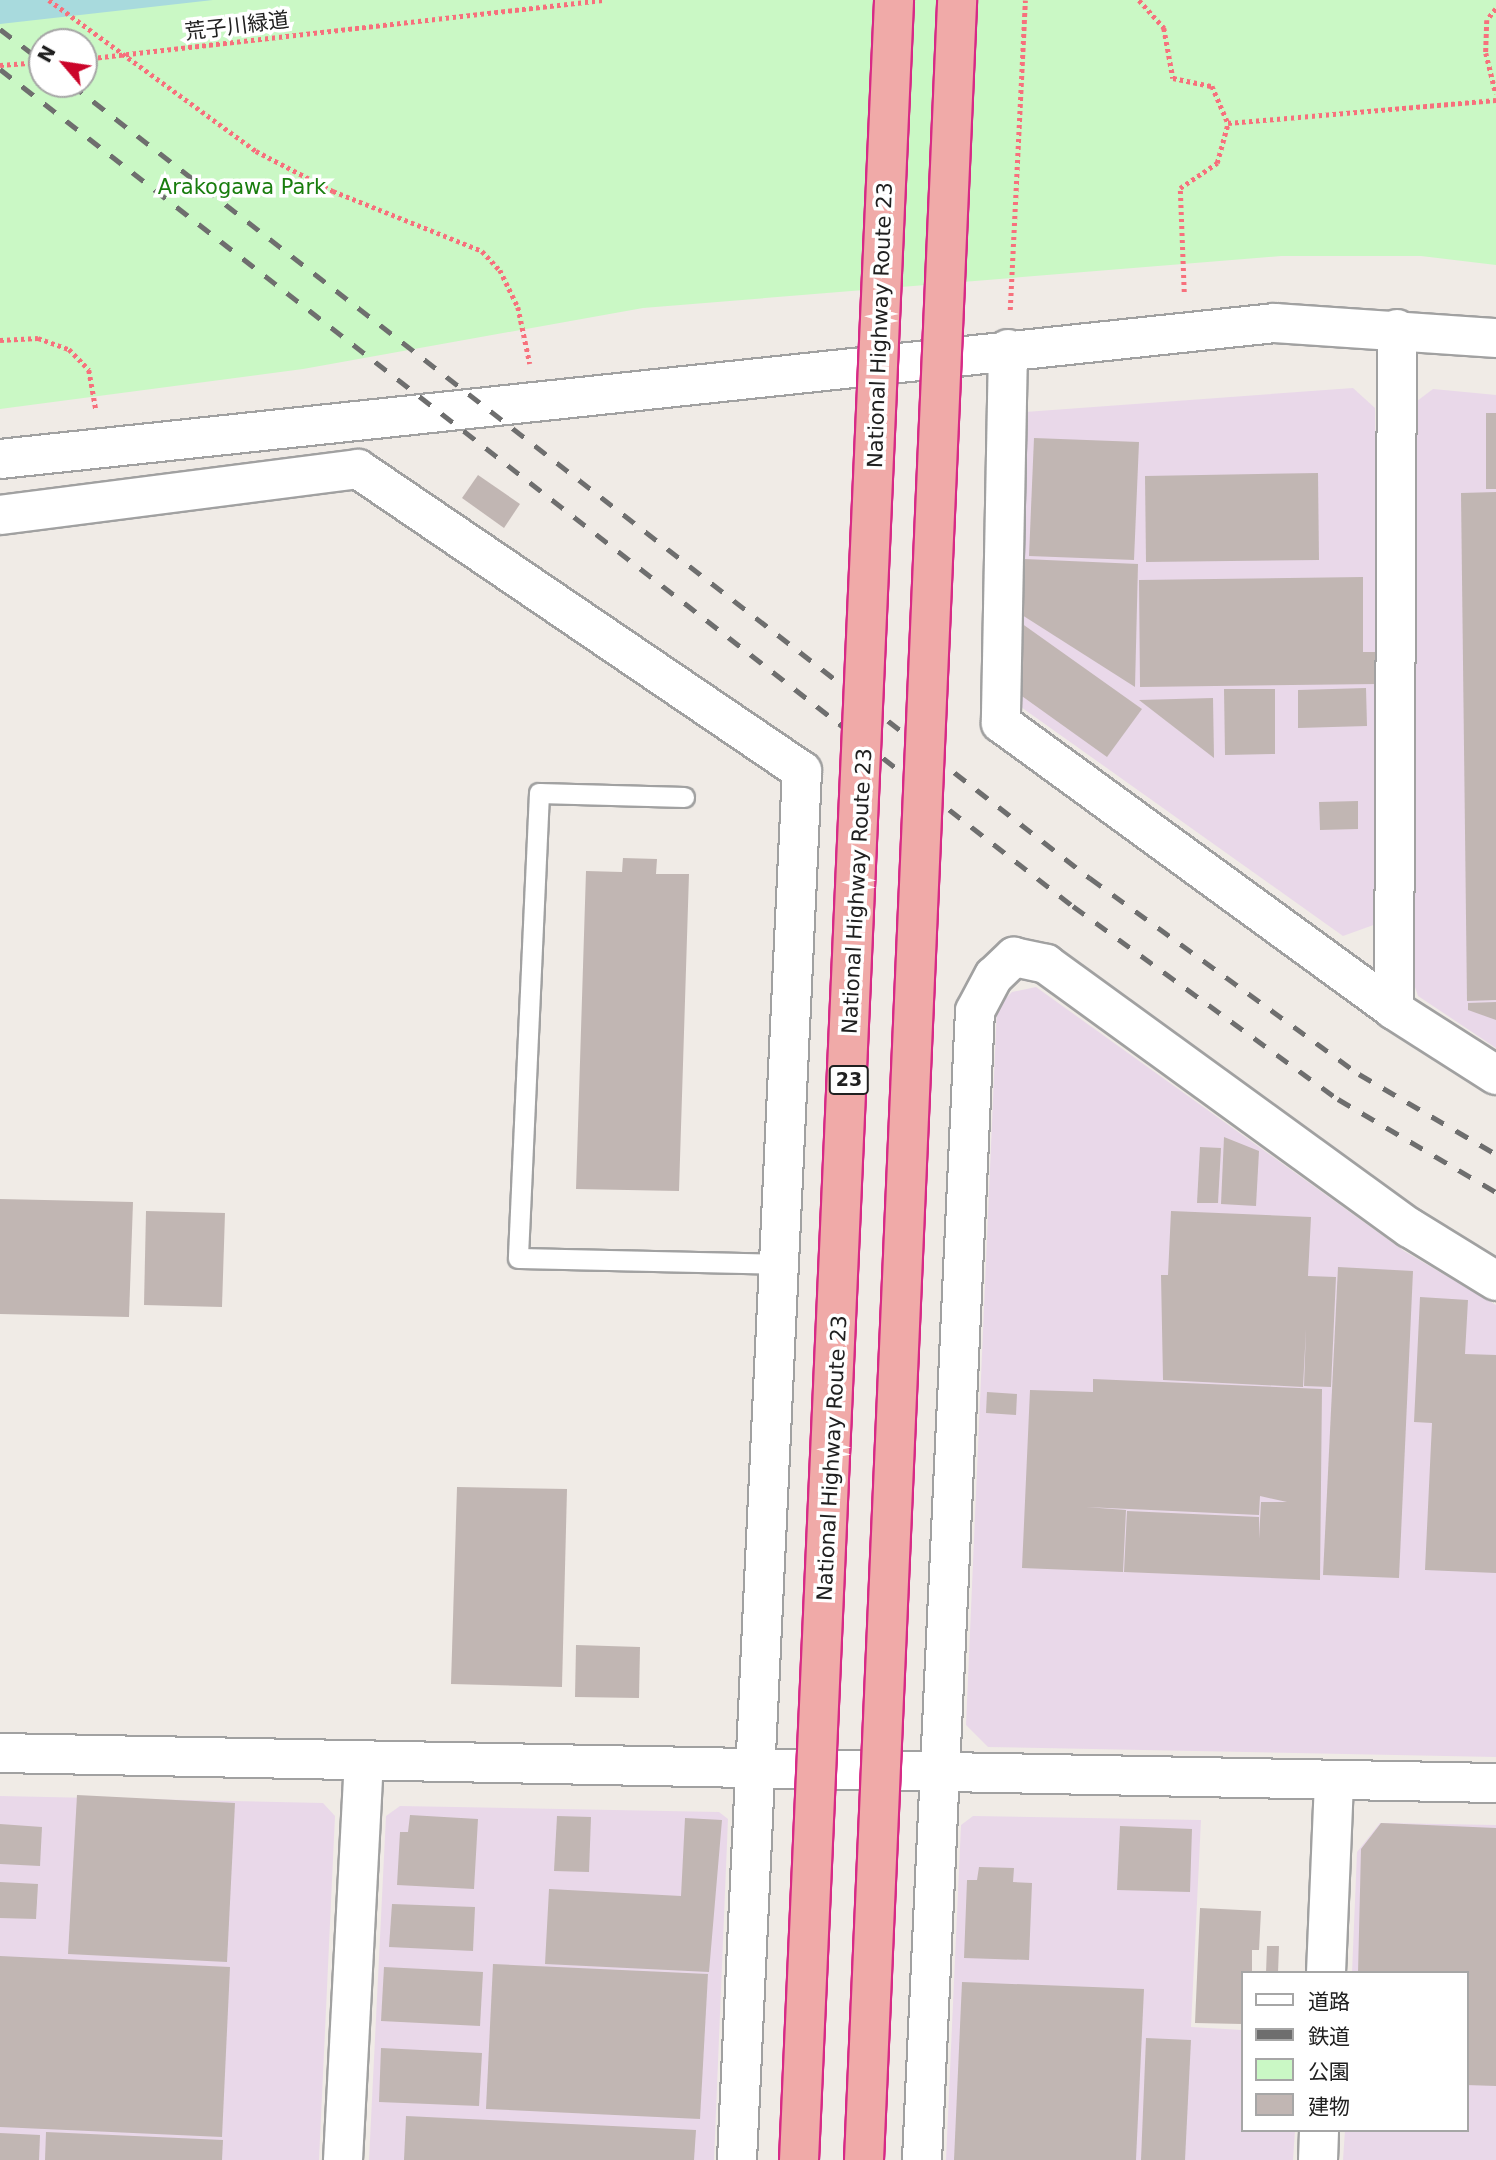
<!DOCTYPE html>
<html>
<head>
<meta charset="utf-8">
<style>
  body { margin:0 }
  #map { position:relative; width:1496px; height:2160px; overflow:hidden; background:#f0ebe6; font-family:"DejaVu Sans","Noto Sans JP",sans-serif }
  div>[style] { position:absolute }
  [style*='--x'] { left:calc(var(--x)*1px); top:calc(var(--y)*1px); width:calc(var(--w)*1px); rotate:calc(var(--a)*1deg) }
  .industrial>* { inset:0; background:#e9d8e9 }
  .park>* { inset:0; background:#caf8c5 }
  .water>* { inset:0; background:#a8dadd }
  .building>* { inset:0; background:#c1b6b3 }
  .path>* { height:4.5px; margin-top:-2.25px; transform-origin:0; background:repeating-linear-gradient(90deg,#f7707c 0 3.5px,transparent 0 7px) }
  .roads { filter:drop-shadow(2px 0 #a1a1a1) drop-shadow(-2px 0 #a1a1a1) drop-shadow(0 2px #a1a1a1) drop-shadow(0 -2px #a1a1a1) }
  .service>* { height:19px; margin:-9.5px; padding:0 9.5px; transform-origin:9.5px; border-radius:9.5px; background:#fff }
  .minor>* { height:38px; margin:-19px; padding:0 19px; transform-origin:19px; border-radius:19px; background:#fff }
  .tertiary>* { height:38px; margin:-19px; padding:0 19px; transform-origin:19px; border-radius:19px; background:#fff }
  .rail>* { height:5px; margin-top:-2.5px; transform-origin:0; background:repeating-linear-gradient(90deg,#6e6e6e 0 14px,transparent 0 28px) }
  .bridges { filter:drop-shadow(2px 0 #d72a86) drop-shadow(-2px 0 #d72a86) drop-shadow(0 2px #d72a86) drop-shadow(0 -2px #d72a86) }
  .trunk-bridge>* { height:38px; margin:-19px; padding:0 19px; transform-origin:19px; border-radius:19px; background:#f0aaa8 }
  span { translate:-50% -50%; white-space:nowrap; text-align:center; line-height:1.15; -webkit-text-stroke:7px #fff; paint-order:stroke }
  .shield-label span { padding:2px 5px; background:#fff; border:2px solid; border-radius:5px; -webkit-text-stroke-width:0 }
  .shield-label { font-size:19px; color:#202020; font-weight:700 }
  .street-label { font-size:21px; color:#202020 }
  .park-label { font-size:21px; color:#197d0e }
  .legend { position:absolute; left:1241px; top:1971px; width:228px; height:161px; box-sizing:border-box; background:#fff; border:2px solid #a6a6a6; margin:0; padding:9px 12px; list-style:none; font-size:21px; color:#202020 }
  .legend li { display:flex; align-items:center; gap:14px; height:35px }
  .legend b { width:35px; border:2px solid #a6a6a6 }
  .north { position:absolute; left:28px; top:28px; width:70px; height:70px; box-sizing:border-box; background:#fff; border:2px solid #a6a6a6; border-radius:50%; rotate:299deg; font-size:19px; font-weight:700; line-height:28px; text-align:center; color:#202020 }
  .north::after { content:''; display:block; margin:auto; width:24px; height:32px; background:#cb0429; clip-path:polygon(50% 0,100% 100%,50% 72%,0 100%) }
</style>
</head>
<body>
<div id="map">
  <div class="industrial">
    <i style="clip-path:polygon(1353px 388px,1375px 408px,1379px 923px,1343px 936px,1014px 702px,1025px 412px)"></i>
    <i style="clip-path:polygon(1433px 389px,1496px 395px,1496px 1048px,1418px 996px,1410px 972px,1413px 404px)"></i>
    <i style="clip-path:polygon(1036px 987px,1404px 1251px,1496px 1305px,1496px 1757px,988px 1747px,966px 1725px,997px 1007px,1012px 992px)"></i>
    <i style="clip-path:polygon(0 1796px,323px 1803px,335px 1816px,319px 2160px,0 2160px)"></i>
    <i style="clip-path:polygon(400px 1806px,719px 1812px,728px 1819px,714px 2160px,369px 2160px,386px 1816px)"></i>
    <i style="clip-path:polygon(973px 1816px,1201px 1820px,1191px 2027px,1242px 2030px,1242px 2130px,1295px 2130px,1293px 2160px,946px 2160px,961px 1825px)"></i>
    <i style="clip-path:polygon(1380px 1823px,1496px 1825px,1496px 2160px,1343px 2160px,1345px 2130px,1466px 2130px,1466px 1973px,1352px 1973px,1357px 1852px)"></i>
  </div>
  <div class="park">
    <i style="clip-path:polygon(evenodd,0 0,1496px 0,1496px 265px,1421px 256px,1281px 256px,643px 308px,303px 369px,0 409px,0 0,42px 42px,84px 42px,84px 84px,42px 84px,42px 42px)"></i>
  </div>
  <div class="water">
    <i style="clip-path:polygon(0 0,213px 0,0 24px)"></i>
  </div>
  <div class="building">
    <i style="clip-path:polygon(1486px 413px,1496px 413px,1496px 489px,1486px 489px)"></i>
    <i style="clip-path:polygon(1034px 438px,1139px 442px,1134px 560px,1029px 556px)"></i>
    <i style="clip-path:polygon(1318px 473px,1319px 560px,1146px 562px,1145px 476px)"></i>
    <i style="clip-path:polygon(478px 475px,520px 504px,504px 528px,462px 498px)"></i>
    <i style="clip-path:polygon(1496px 492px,1496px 1000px,1467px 1001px,1461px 493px)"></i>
    <i style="clip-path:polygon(1024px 559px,1138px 564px,1135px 687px,1022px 615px)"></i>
    <i style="clip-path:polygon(1363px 577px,1363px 652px,1376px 652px,1377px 684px,1140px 687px,1139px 580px)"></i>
    <i style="clip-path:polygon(1021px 623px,1142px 709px,1107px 757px,1019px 694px)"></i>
    <i style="clip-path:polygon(1366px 688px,1367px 726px,1298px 728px,1298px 690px)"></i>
    <i style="clip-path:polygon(1224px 689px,1275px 689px,1275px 754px,1225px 755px)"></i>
    <i style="clip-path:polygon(1213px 698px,1214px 758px,1139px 700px)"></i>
    <i style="clip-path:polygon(1358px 801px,1358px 829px,1320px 830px,1319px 802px)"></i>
    <i style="clip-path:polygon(623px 858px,657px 859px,656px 874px,689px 874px,679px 1191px,576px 1189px,586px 871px,622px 872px)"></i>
    <i style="clip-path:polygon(1496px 1002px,1496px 1020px,1468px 1010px,1468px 1003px)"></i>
    <i style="clip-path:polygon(1224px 1137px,1259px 1151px,1256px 1206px,1221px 1204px)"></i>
    <i style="clip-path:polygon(1200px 1147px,1221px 1148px,1218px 1203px,1197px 1203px)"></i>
    <i style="clip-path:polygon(0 1199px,133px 1202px,129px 1317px,0 1314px)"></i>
    <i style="clip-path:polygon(146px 1211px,225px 1213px,222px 1307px,144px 1305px)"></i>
    <i style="clip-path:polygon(1171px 1211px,1311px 1217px,1308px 1276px,1336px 1277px,1331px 1387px,1304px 1386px,1306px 1329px,1303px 1387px,1163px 1380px,1161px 1275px,1168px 1275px)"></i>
    <i style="clip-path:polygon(1338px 1267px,1413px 1271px,1399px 1578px,1323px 1575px)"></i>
    <i style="clip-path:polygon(1420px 1297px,1468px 1300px,1465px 1354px,1496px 1355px,1496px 1573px,1425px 1570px,1432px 1423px,1414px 1422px)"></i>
    <i style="clip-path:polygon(1093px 1379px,1322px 1389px,1320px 1580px,1124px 1572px,1127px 1511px,1259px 1517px,1259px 1539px,1261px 1502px,1287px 1502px,1260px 1496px,1259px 1515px,1086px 1507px,1126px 1510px,1123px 1572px,1022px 1568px,1030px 1390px,1093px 1392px)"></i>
    <i style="clip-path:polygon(987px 1392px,1017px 1394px,1016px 1415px,986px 1413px)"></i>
    <i style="clip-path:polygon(457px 1487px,567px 1489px,562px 1687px,451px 1684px)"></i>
    <i style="clip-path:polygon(576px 1645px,640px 1647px,639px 1698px,575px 1697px)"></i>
    <i style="clip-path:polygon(77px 1795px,235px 1803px,227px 1962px,68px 1954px)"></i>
    <i style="clip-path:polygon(410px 1815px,478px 1819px,474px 1889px,397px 1885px,400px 1832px,408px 1832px)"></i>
    <i style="clip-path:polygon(557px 1816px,591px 1817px,589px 1872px,554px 1871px)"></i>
    <i style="clip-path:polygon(685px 1818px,722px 1820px,709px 1972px,545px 1964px,549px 1889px,681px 1896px)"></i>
    <i style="clip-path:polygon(1381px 1823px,1496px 1828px,1496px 2086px,1466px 2085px,1466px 1973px,1358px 1973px,1361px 1849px)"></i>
    <i style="clip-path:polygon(0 1824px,42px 1827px,40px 1866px,0 1864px)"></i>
    <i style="clip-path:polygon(1120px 1826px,1192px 1829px,1190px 1892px,1117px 1890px)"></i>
    <i style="clip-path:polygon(979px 1867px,1014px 1868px,1013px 1882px,1032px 1883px,1029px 1960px,964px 1958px,967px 1880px,977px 1880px)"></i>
    <i style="clip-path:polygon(0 1882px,38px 1884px,36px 1919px,0 1918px)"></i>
    <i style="clip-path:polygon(392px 1904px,475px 1907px,473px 1951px,389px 1947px)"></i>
    <i style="clip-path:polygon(1200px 1908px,1261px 1911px,1259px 1950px,1252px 1950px,1252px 1973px,1242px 1973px,1242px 2024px,1195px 2023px)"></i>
    <i style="clip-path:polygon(1267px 1946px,1279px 1946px,1278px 1973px,1266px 1973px)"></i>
    <i style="clip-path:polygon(0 1956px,230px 1967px,222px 2137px,0 2127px)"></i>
    <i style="clip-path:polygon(493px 1964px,708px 1974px,700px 2119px,486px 2109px)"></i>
    <i style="clip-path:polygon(384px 1967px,483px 1972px,480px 2026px,381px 2021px)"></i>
    <i style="clip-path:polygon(962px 1982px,1144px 1989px,1136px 2160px,954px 2160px)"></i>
    <i style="clip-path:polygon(1146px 2038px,1191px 2040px,1185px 2160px,1141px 2160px)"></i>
    <i style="clip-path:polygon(381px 2048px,482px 2053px,479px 2106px,379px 2102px)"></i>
    <i style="clip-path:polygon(406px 2116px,696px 2130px,694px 2160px,404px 2160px)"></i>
    <i style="clip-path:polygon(46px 2132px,223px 2140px,222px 2160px,45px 2160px)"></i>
    <i style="clip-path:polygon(0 2133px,40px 2135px,39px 2160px,0 2160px)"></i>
  </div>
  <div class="path">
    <i style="--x:49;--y:0;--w:256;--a:36.1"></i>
    <i style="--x:256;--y:151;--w:87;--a:27.5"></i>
    <i style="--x:333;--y:191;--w:161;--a:21.9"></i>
    <i style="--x:482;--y:251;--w:26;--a:47"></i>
    <i style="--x:500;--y:270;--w:41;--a:64.1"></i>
    <i style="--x:518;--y:307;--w:58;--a:78.1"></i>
    <i style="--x:1139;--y:0;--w:38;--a:48"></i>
    <i style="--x:1164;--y:28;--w:51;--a:79.8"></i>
    <i style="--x:1173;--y:78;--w:40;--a:12"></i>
    <i style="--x:1212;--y:86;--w:40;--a:66.6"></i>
    <i style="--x:1228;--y:123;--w:269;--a:-4.9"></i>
    <i style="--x:1496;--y:9;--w:14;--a:129"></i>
    <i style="--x:1487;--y:20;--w:33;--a:92"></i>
    <i style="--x:1486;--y:53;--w:42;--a:76.3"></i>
    <i style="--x:84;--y:59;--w:522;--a:-6.49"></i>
    <i style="--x:0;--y:65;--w:42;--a:-4.1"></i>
    <i style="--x:1184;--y:292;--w:104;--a:-92.2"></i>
    <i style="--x:1180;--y:188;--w:45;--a:-34"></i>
    <i style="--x:1217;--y:163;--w:41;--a:-74.6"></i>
    <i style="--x:1010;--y:310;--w:310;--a:-87.2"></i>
    <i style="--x:0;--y:340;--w:38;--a:-3"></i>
    <i style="--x:38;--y:338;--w:33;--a:20"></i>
    <i style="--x:69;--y:349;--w:29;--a:46"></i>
    <i style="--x:89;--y:370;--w:40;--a:80"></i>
  </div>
  <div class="roads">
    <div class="service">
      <i style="--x:684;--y:797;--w:145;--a:-178.4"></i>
      <i style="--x:539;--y:793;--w:465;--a:92.6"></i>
      <i style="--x:518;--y:1258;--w:260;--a:1.3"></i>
    </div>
    <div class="minor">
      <i style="--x:1008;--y:349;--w:374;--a:91.1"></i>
      <i style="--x:1001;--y:723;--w:487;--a:36.1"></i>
      <i style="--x:1394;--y:1010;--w:121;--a:32.5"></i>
      <i style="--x:0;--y:515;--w:361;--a:-7.3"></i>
      <i style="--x:358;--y:469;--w:537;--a:34.22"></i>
      <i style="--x:802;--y:771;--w:1391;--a:92.68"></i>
      <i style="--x:1394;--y:1010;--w:681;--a:-89.75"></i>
      <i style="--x:1326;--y:1973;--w:193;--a:-87.6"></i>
      <i style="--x:343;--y:2160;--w:400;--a:-87"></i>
      <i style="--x:922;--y:2160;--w:1150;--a:-87.36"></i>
      <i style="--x:975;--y:1011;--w:40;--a:-62"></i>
      <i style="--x:994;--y:976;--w:28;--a:-44"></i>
      <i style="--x:1014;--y:957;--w:33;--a:12"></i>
      <i style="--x:1046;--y:964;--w:450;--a:36"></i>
      <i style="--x:1410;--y:1228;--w:101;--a:31.6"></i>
      <i style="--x:1318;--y:2160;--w:30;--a:-88"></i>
    </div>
    <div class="tertiary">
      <i style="--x:0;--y:459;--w:1282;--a:-6.09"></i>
      <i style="--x:1275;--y:323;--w:222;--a:3.9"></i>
      <i style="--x:0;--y:1753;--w:1496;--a:1.15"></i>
    </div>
  </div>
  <div class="rail">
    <i style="--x:0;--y:29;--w:53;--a:37.3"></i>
    <i style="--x:0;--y:69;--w:1361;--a:37.96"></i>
    <i style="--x:1073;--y:906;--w:328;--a:36.1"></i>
    <i style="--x:1338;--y:1099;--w:183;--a:30.5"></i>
    <i style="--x:71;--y:84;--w:1292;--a:37.93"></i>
    <i style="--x:1090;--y:878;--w:333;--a:36.1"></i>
    <i style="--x:1359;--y:1074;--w:159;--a:30.3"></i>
  </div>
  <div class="bridges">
    <div class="trunk-bridge">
      <i style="--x:799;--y:2160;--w:2162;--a:-87.48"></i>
      <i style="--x:864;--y:2160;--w:2162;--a:-87.53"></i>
    </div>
  </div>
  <div class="shield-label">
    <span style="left:849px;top:1080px">23</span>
  </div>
  <div class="street-label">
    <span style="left:237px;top:26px;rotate:-7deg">荒子川緑道</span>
    <span style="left:880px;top:325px;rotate:-88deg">National Highway Route 23</span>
    <span style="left:857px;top:891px;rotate:-87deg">National Highway Route 23</span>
    <span style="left:832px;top:1458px;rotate:-87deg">National Highway Route 23</span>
  </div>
  <div class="park-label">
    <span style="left:242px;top:187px">Arakogawa Park</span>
  </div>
  <ul class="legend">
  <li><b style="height:9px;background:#fff"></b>道路</li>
  <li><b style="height:9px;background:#6e6e6e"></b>鉄道</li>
  <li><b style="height:19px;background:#caf8c5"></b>公園</li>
  <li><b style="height:19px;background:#c1b6b3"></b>建物</li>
  </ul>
  <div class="north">N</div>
</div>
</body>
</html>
